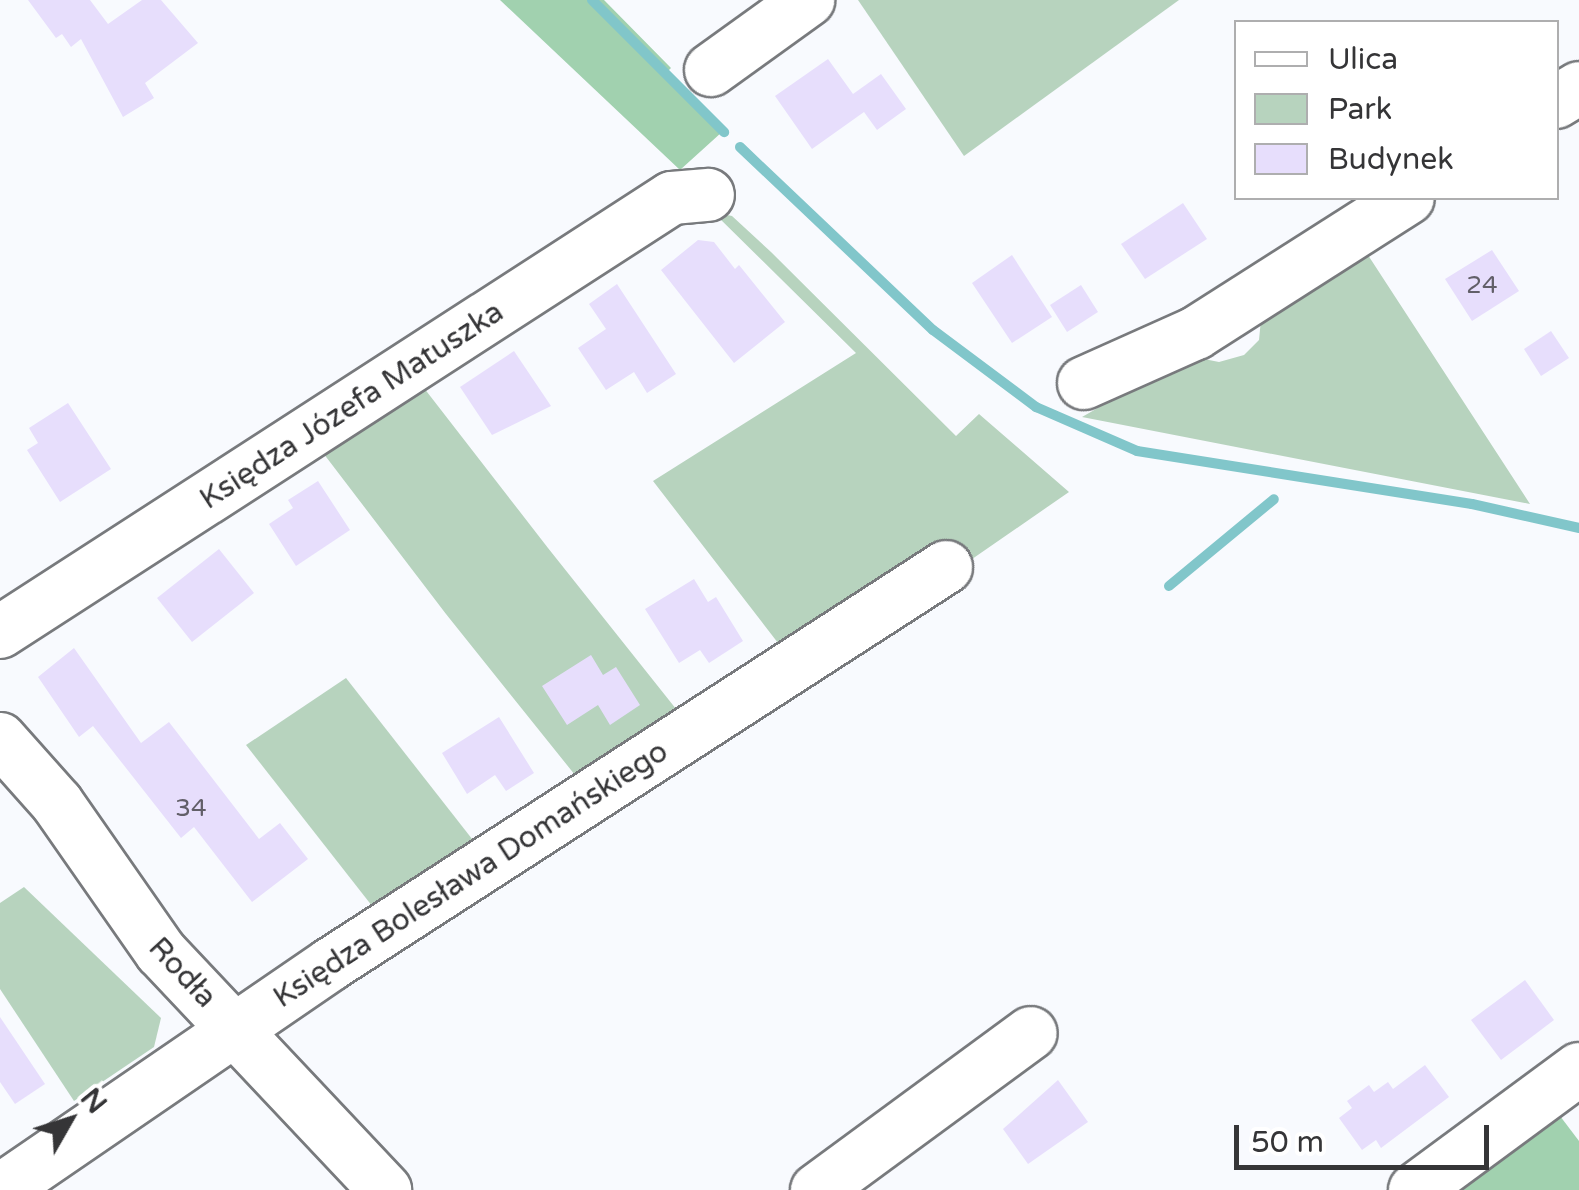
<!DOCTYPE html>
<html>
<head>
<meta charset="utf-8">
<style>
  body { margin:0 }
  #map { position:relative; width:1579px; height:1190px; overflow:hidden; background:#f8fafe; font-family:"Varela Round",sans-serif }
  div>[style] { position:absolute }
  [style*='--x'] { left:calc(var(--x)*1px); top:calc(var(--y)*1px); width:calc(var(--w)*1px); rotate:calc(var(--a)*1deg) }
  .green>* { inset:0; background:#b7d3be }
  .forest>* { inset:0; background:#a1d1af }
  .stream>* { height:10px; margin:-5px; padding:0 5px; transform-origin:5px; border-radius:5px; background:#81c6ca }
  .building>* { inset:0; background:#e7defc }
  .roads { filter:drop-shadow(2px 0 #787a7d) drop-shadow(-2px 0 #787a7d) drop-shadow(0 2px #787a7d) drop-shadow(0 -2px #787a7d) }
  .minor>* { height:52px; margin:-26px; padding:0 26px; transform-origin:26px; border-radius:26px; background:#fff }
  span { translate:-50% -50%; white-space:nowrap; text-align:center; line-height:1.15; -webkit-text-stroke:8px #fff; paint-order:stroke }
  .number-label { font-size:25px; color:#625f68 }
  .number-label span { -webkit-text-stroke-width:0 }
  .street-label { font-size:30px; color:#353537 }
  .legend { position:absolute; left:1234px; top:20px; width:325px; height:180px; box-sizing:border-box; background:#fff; border:2px solid #aeaeaf; margin:0; padding:12px 18px; list-style:none; font-size:30px; color:#353537 }
  .legend li { display:flex; align-items:center; gap:20px; height:50px }
  .legend b { width:50px; border:2px solid #aeaeaf }
  .north { position:absolute; left:20px; top:1070px; width:100px; height:100px; -webkit-text-stroke:8px #fff; paint-order:stroke; rotate:51deg; font-size:28px; font-weight:700; line-height:40px; text-align:center; color:#353537 }
  .north::after { content:''; display:block; margin:auto; width:35px; height:45px; background:#353537; clip-path:polygon(50% 0,100% 100%,50% 72%,0 100%) }
  .scale { position:absolute; left:1234px; top:1125px; width:255px; height:45px; box-sizing:border-box; border:5px solid #353537; border-top:0; padding-left:12px; font-size:30px; line-height:35px; white-space:nowrap; color:#353537; -webkit-text-stroke:8px #fff; paint-order:stroke }
</style>
</head>
<body>
<div id="map">
  <div class="green">
    <i style="clip-path:polygon(858px 0,1179px 0,964px 156px)"></i>
    <i style="clip-path:polygon(713px 212px,732px 216px,771px 252px,956px 436px,979px 414px,1069px 492px,962px 566px,785px 652px,653px 481px,856px 353px)"></i>
    <i style="clip-path:polygon(1366px 252px,1530px 504px,1082px 417px,1189px 356px,1219px 362px,1244px 355px,1259px 340px,1262px 309px)"></i>
    <i style="clip-path:polygon(417px 379px,548px 548px,688px 724px,579px 780px,446px 614px,317px 445px)"></i>
    <i style="clip-path:polygon(346px 678px,476px 844px,376px 911px,246px 745px)"></i>
    <i style="clip-path:polygon(24px 887px,161px 1018px,154px 1047px,74px 1101px,0 989px,0 903px)"></i>
  </div>
  <div class="forest">
    <i style="clip-path:polygon(500px 0,604px 0,671px 68px,663px 76px,722px 132px,680px 170px)"></i>
    <i style="clip-path:polygon(1557px 1112px,1579px 1141px,1579px 1190px,1455px 1190px)"></i>
  </div>
  <div class="stream">
    <i style="--x:592;--y:0;--w:187;--a:45"></i>
    <i style="--x:740;--y:147;--w:266;--a:43.5"></i>
    <i style="--x:933;--y:330;--w:129;--a:36.8"></i>
    <i style="--x:1036;--y:407;--w:110;--a:23.5"></i>
    <i style="--x:1137;--y:451;--w:339;--a:9"></i>
    <i style="--x:1472;--y:504;--w:110;--a:12.6"></i>
    <i style="--x:1169;--y:586;--w:136;--a:-39.6"></i>
  </div>
  <div class="building">
    <i style="clip-path:polygon(28px 0,90px 0,108px 24px,142px 0,161px 0,198px 43px,145px 83px,154px 98px,123px 117px,81px 39px,71px 47px,62px 34px,56px 38px)"></i>
    <i style="clip-path:polygon(828px 59px,853px 94px,881px 74px,906px 109px,877px 130px,864px 112px,812px 149px,775px 96px)"></i>
    <i style="clip-path:polygon(1183px 203px,1207px 239px,1145px 279px,1121px 244px)"></i>
    <i style="clip-path:polygon(698px 240px,714px 242px,735px 269px,739px 265px,785px 322px,734px 363px,661px 270px)"></i>
    <i style="clip-path:polygon(1492px 250px,1519px 291px,1472px 321px,1445px 279px)"></i>
    <i style="clip-path:polygon(1012px 255px,1052px 317px,1012px 343px,972px 283px)"></i>
    <i style="clip-path:polygon(617px 284px,676px 374px,647px 393px,634px 372px,606px 390px,578px 348px,606px 329px,589px 304px)"></i>
    <i style="clip-path:polygon(1081px 285px,1098px 312px,1067px 332px,1050px 305px)"></i>
    <i style="clip-path:polygon(1551px 331px,1569px 358px,1541px 376px,1524px 349px)"></i>
    <i style="clip-path:polygon(514px 351px,551px 406px,492px 435px,460px 387px)"></i>
    <i style="clip-path:polygon(68px 403px,111px 469px,60px 502px,27px 450px,38px 443px,29px 428px)"></i>
    <i style="clip-path:polygon(318px 481px,350px 530px,296px 566px,269px 524px,293px 508px,288px 500px)"></i>
    <i style="clip-path:polygon(219px 549px,254px 593px,192px 642px,157px 598px)"></i>
    <i style="clip-path:polygon(694px 579px,708px 602px,716px 597px,743px 641px,709px 663px,700px 650px,679px 663px,645px 609px)"></i>
    <i style="clip-path:polygon(74px 648px,141px 743px,169px 722px,259px 839px,280px 823px,308px 859px,252px 902px,194px 827px,181px 838px,93px 726px,79px 737px,38px 677px)"></i>
    <i style="clip-path:polygon(591px 655px,603px 675px,616px 667px,640px 705px,610px 725px,598px 705px,567px 725px,542px 686px)"></i>
    <i style="clip-path:polygon(499px 717px,534px 773px,506px 791px,495px 775px,467px 794px,442px 753px)"></i>
    <i style="clip-path:polygon(1525px 980px,1554px 1020px,1501px 1060px,1471px 1020px)"></i>
    <i style="clip-path:polygon(0 1017px,45px 1084px,15px 1104px,0 1082px)"></i>
    <i style="clip-path:polygon(1425px 1065px,1449px 1097px,1381px 1148px,1376px 1140px,1362px 1150px,1339px 1118px,1352px 1108px,1347px 1101px,1369px 1085px,1374px 1092px,1388px 1082px,1393px 1089px)"></i>
    <i style="clip-path:polygon(1058px 1080px,1088px 1122px,1028px 1164px,1003px 1129px)"></i>
  </div>
  <div class="roads">
    <div class="minor">
      <i style="--x:711;--y:70;--w:120;--a:-35.8"></i>
      <i style="--x:1556;--y:102;--w:27;--a:-31"></i>
      <i style="--x:1084;--y:383;--w:123;--a:-24.1"></i>
      <i style="--x:1196;--y:333;--w:251;--a:-32.5"></i>
      <i style="--x:0;--y:632;--w:800;--a:-32.86"></i>
      <i style="--x:672;--y:198;--w:36;--a:-5"></i>
      <i style="--x:0;--y:739;--w:86;--a:48.3"></i>
      <i style="--x:57;--y:803;--w:182;--a:55.1"></i>
      <i style="--x:161;--y:952;--w:327;--a:46.7"></i>
      <i style="--x:1;--y:1190;--w:400;--a:-34.4"></i>
      <i style="--x:331;--y:964;--w:732;--a:-32.84"></i>
      <i style="--x:817;--y:1190;--w:265;--a:-36.3"></i>
      <i style="--x:1415;--y:1190;--w:204;--a:-36.4"></i>
    </div>
  </div>
  <div class="number-label">
    <span style="left:1482px;top:285px">24</span>
    <span style="left:191px;top:808px">34</span>
  </div>
  <div class="street-label">
    <span style="left:352px;top:406px;rotate:-33deg">Księdza Józefa Matuszka</span>
    <span style="left:471px;top:875px;rotate:-33deg">Księdza Bolesława Domańskiego</span>
    <span style="left:182px;top:973px;rotate:47deg">Rodła</span>
  </div>
  <ul class="legend">
  <li><b style="height:12px;background:#fff"></b>Ulica</li>
  <li><b style="height:28px;background:#b7d3be"></b>Park</li>
  <li><b style="height:28px;background:#e7defc"></b>Budynek</li>
  </ul>
  <div class="north">N</div>
  <div class="scale">50 m</div>
</div>
</body>
</html>
